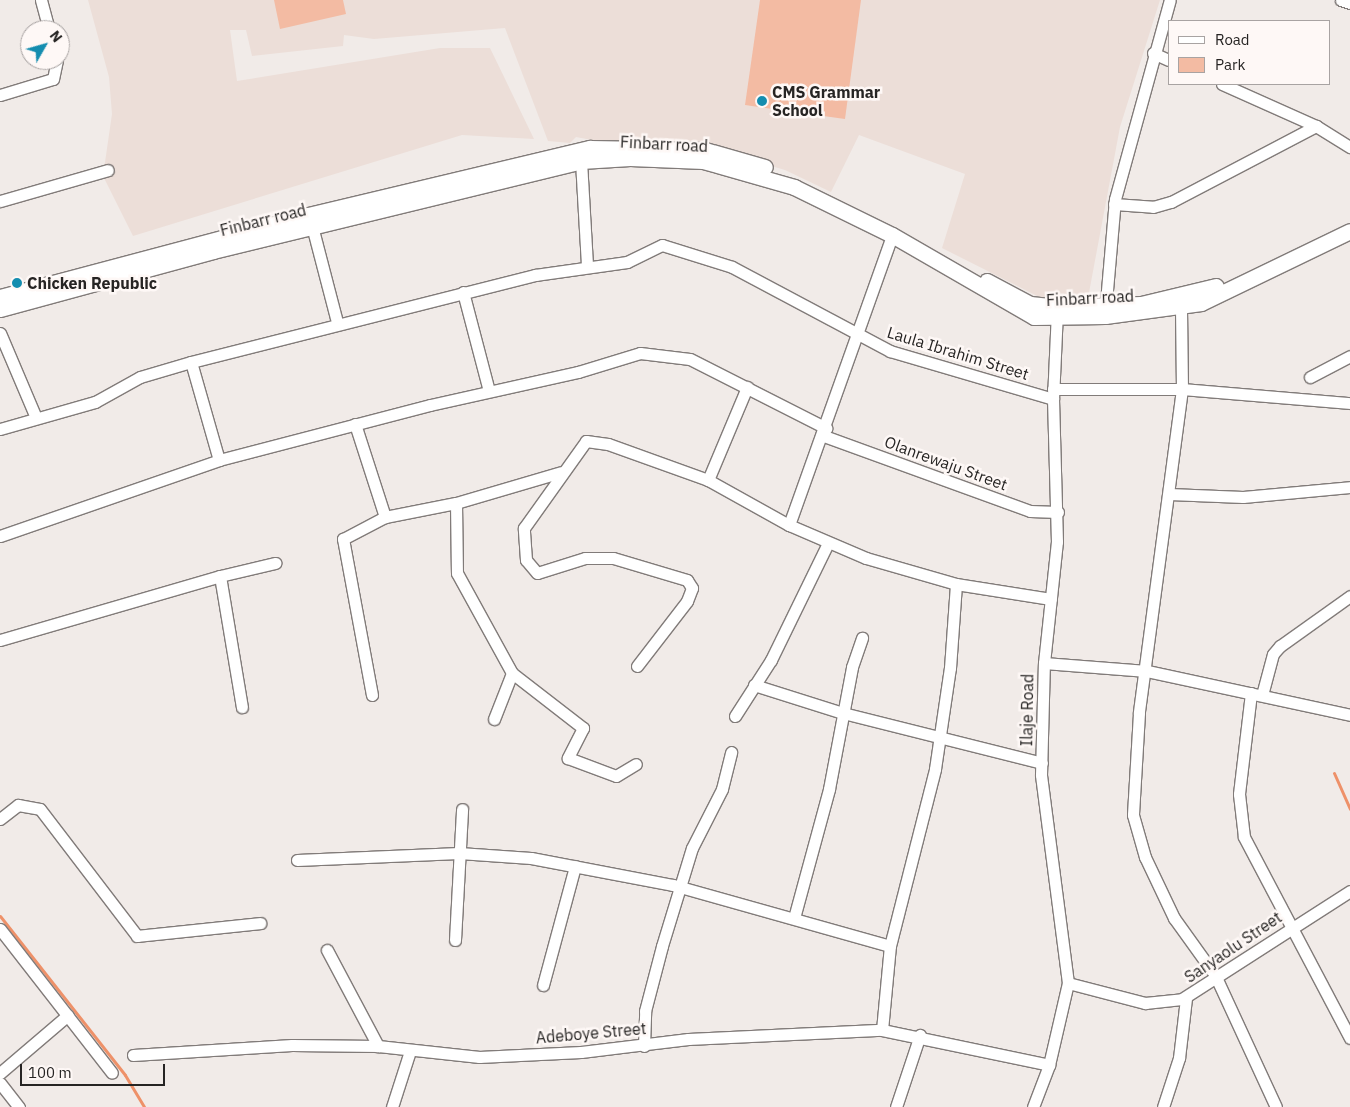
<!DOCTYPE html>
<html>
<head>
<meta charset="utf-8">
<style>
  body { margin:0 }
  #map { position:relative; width:1350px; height:1107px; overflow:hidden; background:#f1ebe8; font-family:"IBM Plex Sans",sans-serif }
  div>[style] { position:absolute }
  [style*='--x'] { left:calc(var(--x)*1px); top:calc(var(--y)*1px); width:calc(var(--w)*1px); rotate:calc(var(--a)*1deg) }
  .built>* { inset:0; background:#ecded8 }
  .green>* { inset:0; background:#f3bba3 }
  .stream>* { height:3px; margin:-1.5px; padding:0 1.5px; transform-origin:1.5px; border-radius:1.5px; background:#ee9169 }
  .roads { filter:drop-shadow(1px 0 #817b79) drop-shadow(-1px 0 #817b79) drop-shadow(0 1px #817b79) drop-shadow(0 -1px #817b79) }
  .minor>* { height:11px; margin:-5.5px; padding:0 5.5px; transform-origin:5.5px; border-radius:5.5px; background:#fff }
  .major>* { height:15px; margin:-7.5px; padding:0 7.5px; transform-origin:7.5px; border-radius:7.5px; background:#fff }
  .dots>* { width:14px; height:14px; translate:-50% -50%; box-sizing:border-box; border:2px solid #fef8f6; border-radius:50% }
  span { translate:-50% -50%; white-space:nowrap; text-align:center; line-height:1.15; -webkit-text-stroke:5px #fef8f6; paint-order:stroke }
  .poi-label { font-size:16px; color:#262423; font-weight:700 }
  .left { translate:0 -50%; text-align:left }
  .street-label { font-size:16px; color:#262423 }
  .legend { position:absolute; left:1168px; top:20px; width:162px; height:65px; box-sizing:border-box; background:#fef8f6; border:1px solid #a8a3a2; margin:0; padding:6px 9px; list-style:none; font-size:15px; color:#262423 }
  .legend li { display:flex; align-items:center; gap:10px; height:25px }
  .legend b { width:25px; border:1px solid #a8a3a2 }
  .north { position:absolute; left:20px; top:20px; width:50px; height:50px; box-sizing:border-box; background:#fef8f6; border:1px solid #a8a3a2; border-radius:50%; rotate:52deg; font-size:14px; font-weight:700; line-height:20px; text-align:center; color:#262423 }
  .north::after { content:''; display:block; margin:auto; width:18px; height:22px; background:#148daf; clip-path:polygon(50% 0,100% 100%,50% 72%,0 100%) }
  .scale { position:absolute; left:20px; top:1064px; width:145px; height:22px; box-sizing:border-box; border:2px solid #262423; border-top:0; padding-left:6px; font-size:15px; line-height:18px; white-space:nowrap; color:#262423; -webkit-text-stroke:4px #fef8f6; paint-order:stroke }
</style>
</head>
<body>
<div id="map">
  <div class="built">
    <i style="clip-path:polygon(88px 0,1160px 0,1120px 127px,1088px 298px,1051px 303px,942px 248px,965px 174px,859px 135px,831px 192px,785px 170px,706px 147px,613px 144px,576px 137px,570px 143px,548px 141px,505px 28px,374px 39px,344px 35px,343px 46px,252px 56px,246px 30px,230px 30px,237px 81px,440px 48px,490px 48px,534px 139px,462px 135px,133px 236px,103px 176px,112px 114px,109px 77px)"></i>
  </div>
  <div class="green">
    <i style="clip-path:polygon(274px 0,343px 0,346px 14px,280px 29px)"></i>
    <i style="clip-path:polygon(760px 0,861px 0,845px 119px,745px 105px)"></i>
  </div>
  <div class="stream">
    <i style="--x:1334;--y:773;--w:39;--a:66"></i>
    <i style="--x:0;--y:916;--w:202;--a:51.8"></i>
    <i style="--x:125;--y:1075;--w:37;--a:59"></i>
  </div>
  <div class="roads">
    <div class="minor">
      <i style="--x:41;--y:0;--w:31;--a:75"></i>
      <i style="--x:1341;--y:0;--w:9;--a:18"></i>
      <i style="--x:1153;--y:53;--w:17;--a:24"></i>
      <i style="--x:1222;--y:84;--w:103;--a:24.1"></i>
      <i style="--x:1316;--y:126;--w:40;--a:32"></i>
      <i style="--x:0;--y:95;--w:55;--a:-16.8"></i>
      <i style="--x:53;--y:79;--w:19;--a:-78"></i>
      <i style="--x:581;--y:161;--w:103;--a:86.7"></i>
      <i style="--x:0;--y:201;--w:112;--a:-16"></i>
      <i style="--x:1114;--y:204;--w:39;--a:4"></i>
      <i style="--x:1153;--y:207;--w:19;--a:-16"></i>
      <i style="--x:1171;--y:202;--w:164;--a:-27.7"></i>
      <i style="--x:312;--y:226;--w:99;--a:75.4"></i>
      <i style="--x:463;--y:292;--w:102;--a:75.3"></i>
      <i style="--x:1181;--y:308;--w:81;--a:89.3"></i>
      <i style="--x:1182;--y:389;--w:327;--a:97.6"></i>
      <i style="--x:1139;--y:713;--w:102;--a:93.4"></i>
      <i style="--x:1133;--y:815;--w:44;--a:74.1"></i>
      <i style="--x:1145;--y:857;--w:68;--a:64.6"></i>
      <i style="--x:1174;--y:918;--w:70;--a:54.3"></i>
      <i style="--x:1215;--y:975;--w:145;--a:65.2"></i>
      <i style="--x:1105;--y:313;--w:114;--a:-85"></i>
      <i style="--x:1115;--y:199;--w:206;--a:-74.6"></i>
      <i style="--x:0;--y:333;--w:92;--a:67"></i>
      <i style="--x:191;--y:362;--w:102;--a:74.1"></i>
      <i style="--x:1310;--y:377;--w:45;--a:-27.7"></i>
      <i style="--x:1053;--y:389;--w:129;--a:0"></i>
      <i style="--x:1182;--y:389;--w:169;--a:4.8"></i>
      <i style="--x:355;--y:424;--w:98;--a:72.1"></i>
      <i style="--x:0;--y:429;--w:99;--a:-15.9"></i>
      <i style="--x:95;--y:402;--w:51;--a:-29.1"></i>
      <i style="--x:140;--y:377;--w:53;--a:-16.4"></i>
      <i style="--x:191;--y:362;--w:355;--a:-14.2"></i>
      <i style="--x:535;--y:275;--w:93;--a:-8"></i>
      <i style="--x:627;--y:262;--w:39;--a:-26"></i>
      <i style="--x:662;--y:245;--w:73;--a:17.4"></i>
      <i style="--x:732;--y:267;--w:179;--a:28"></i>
      <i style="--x:890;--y:351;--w:170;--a:16.4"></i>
      <i style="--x:824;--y:436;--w:219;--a:20"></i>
      <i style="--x:1030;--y:511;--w:28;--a:2"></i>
      <i style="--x:708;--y:480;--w:101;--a:-67.2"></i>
      <i style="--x:1169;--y:494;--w:74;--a:2.3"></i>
      <i style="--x:1243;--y:497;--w:107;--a:-5.3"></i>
      <i style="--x:456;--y:503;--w:70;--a:89.2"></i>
      <i style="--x:457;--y:573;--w:114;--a:61.2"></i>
      <i style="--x:512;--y:673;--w:90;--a:37.8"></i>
      <i style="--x:583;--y:728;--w:34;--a:117"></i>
      <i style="--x:568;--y:758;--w:51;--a:20.6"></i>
      <i style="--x:616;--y:776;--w:23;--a:-31"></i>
      <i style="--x:789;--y:525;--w:308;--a:-70.4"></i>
      <i style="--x:0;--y:536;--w:232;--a:-19.1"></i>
      <i style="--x:219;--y:460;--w:218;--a:-14.6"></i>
      <i style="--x:430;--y:405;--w:152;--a:-12.6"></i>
      <i style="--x:578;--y:372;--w:65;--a:-17"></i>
      <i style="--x:640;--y:353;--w:50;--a:6.8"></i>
      <i style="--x:690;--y:359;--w:153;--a:26.9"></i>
      <i style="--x:220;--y:576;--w:57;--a:-13.3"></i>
      <i style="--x:0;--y:640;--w:229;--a:-16.2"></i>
      <i style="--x:220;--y:576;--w:133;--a:80.5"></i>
      <i style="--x:1044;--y:663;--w:103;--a:4.4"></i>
      <i style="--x:1147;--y:671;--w:208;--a:12.2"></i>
      <i style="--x:637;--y:666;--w:82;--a:-52.4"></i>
      <i style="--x:687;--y:601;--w:14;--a:-69"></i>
      <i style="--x:692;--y:588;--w:9;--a:-122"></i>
      <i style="--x:687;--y:580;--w:77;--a:-163.4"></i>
      <i style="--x:613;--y:558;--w:28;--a:180"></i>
      <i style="--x:585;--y:558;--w:50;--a:162.6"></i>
      <i style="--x:537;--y:573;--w:17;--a:-130"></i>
      <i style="--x:526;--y:560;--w:32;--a:-94"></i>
      <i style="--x:524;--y:528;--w:107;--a:-54.5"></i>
      <i style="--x:586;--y:441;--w:22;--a:8"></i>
      <i style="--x:608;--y:444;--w:106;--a:19.8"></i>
      <i style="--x:708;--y:480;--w:93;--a:29.1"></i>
      <i style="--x:789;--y:525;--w:84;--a:23.2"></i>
      <i style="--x:866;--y:558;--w:94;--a:16.1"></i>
      <i style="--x:956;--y:584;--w:96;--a:9"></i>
      <i style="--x:754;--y:685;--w:93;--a:17.5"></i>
      <i style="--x:843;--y:713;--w:205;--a:14.1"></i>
      <i style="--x:1251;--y:693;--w:102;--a:96.8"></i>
      <i style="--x:1239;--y:794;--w:43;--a:83.4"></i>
      <i style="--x:1244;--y:837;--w:227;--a:62.2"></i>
      <i style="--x:372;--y:695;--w:159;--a:-100.5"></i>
      <i style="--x:343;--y:539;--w:47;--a:-27.6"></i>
      <i style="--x:385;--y:517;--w:72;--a:-11.2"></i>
      <i style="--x:456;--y:503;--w:109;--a:-16.4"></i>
      <i style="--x:1262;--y:695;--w:42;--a:-75"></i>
      <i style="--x:1273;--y:654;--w:11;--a:-49"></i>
      <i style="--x:1280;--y:646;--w:86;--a:-35.5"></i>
      <i style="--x:735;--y:716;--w:67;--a:-57.3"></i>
      <i style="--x:771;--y:660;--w:130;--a:-64"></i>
      <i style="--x:494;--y:719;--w:49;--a:-68.6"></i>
      <i style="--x:0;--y:819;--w:23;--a:-38"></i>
      <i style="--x:18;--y:805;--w:22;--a:10"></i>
      <i style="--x:40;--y:809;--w:160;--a:52.6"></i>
      <i style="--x:137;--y:936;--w:124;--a:-6"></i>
      <i style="--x:297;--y:860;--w:162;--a:-2.5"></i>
      <i style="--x:459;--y:853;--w:72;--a:4"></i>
      <i style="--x:531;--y:858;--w:145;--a:10.8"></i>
      <i style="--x:673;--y:885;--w:225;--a:15.7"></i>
      <i style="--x:794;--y:918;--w:134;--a:-74.8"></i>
      <i style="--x:829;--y:789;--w:124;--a:-79.3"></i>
      <i style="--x:852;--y:667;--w:31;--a:-71"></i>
      <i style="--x:0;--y:929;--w:182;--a:52.1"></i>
      <i style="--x:455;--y:940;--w:131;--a:-86.9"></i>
      <i style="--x:327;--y:950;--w:109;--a:62"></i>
      <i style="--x:1068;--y:983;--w:80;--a:14.6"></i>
      <i style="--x:1145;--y:1003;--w:37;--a:-6"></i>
      <i style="--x:1182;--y:999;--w:200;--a:-32.7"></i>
      <i style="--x:543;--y:985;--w:123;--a:-74.9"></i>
      <i style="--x:882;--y:1030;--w:84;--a:-84.6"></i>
      <i style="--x:890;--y:946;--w:183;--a:-75.7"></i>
      <i style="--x:935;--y:769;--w:102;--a:-81.6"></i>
      <i style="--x:950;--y:668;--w:84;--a:-85.9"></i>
      <i style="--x:644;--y:1046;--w:35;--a:-88"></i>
      <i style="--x:645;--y:1011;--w:67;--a:-75.3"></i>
      <i style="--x:662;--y:946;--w:102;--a:-73"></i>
      <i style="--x:692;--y:848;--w:66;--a:-63"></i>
      <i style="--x:722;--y:789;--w:38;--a:-76"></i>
      <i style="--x:133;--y:1055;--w:159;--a:-3.6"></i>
      <i style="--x:292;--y:1045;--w:86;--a:0.7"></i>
      <i style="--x:378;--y:1046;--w:102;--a:6.2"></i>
      <i style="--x:479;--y:1057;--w:102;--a:-2.8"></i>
      <i style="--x:581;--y:1052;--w:108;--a:-6.9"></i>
      <i style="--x:688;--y:1039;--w:194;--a:-2.7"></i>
      <i style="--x:882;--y:1030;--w:171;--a:11.8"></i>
      <i style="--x:0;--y:1073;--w:89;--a:-40.5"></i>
      <i style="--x:0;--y:1083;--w:31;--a:52"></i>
      <i style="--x:392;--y:1107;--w:59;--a:-72.2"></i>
      <i style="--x:896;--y:1107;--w:76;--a:-71.6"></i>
      <i style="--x:1033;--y:1107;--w:45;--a:-69.1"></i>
      <i style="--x:1049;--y:1065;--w:84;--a:-77"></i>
      <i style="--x:1068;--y:983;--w:210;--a:-97.4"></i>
      <i style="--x:1041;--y:775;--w:112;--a:-88.5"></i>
      <i style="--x:1044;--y:663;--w:122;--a:-83.9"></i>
      <i style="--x:1057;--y:542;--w:143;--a:-91.6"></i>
      <i style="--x:1053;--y:399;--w:88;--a:-87.4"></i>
      <i style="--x:1163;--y:1107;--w:52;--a:-71.9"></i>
      <i style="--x:1179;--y:1058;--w:60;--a:-83.3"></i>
    </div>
    <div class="major">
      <i style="--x:987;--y:281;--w:49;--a:28.1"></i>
      <i style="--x:1030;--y:304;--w:27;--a:6"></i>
      <i style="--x:1057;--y:307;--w:84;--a:-2"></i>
      <i style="--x:1141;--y:304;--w:77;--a:-13.5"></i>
      <i style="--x:0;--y:297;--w:319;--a:-14.9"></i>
      <i style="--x:308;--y:215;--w:290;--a:-13.4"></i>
      <i style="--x:590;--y:148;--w:115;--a:1"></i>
      <i style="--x:705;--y:150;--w:62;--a:15.8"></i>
      <i style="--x:0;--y:309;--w:221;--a:-15.2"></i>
      <i style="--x:213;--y:251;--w:379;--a:-13.7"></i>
      <i style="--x:581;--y:161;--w:49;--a:-3.5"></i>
      <i style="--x:630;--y:158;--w:73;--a:2.4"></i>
      <i style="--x:703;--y:161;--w:95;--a:15.9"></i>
      <i style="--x:794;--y:187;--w:109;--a:26.1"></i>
      <i style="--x:892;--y:235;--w:164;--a:30"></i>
      <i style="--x:1034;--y:317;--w:71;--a:-0.8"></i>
      <i style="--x:1105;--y:316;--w:97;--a:-7.7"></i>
      <i style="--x:1201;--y:303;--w:165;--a:-25.8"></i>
    </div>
  </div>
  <div class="dots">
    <i style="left:762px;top:101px;background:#148daf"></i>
    <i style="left:17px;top:283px;background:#148daf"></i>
  </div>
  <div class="poi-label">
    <span class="left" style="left:772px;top:101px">CMS Grammar<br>School</span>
    <span class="left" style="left:27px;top:283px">Chicken Republic</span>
  </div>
  <div class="street-label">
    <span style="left:664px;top:144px;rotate:3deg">Finbarr road</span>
    <span style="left:263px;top:220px;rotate:-14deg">Finbarr road</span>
    <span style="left:1090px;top:298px;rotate:-3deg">Finbarr road</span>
    <span style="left:958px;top:353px;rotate:17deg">Laula Ibrahim Street</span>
    <span style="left:946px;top:463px;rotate:20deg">Olanrewaju Street</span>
    <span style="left:1027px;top:710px;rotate:-89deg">Ilaje Road</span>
    <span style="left:1233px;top:947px;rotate:-34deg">Sanyaolu Street</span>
    <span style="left:591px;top:1033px;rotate:-5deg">Adeboye Street</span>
  </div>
  <ul class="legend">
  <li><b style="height:6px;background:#fff"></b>Road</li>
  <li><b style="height:14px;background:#f3bba3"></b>Park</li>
  </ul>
  <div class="north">N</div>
  <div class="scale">100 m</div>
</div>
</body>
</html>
